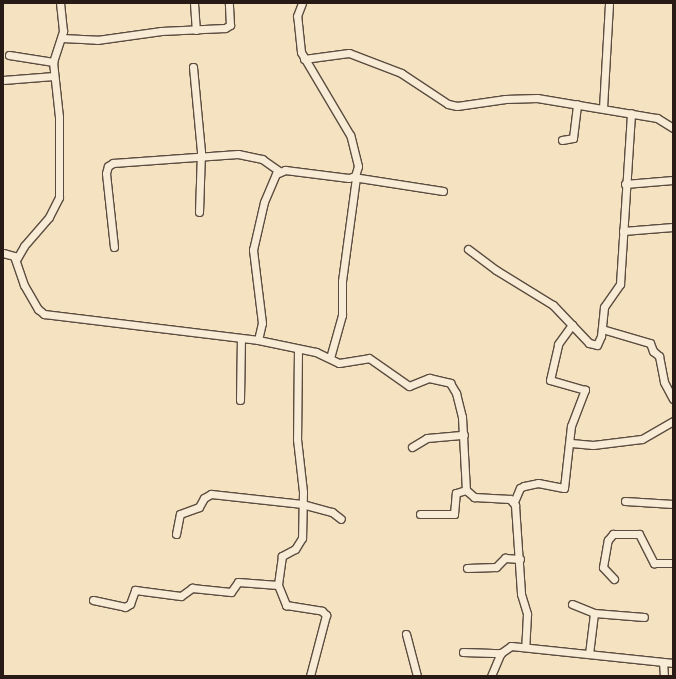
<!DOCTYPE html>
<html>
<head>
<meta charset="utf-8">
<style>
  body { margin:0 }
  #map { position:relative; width:676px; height:679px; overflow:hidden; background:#f4e2c1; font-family:"IM FELL Double Pica",serif }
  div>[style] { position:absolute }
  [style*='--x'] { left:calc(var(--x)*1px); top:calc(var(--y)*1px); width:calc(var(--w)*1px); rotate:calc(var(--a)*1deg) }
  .roads { filter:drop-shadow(1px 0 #5b4c3f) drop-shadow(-1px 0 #5b4c3f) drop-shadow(0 1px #5b4c3f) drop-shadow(0 -1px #5b4c3f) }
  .minor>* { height:7px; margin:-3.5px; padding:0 3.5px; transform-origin:3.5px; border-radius:3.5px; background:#f8ecd7 }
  span { translate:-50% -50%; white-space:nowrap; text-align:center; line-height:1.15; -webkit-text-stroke:3px #f8ecd7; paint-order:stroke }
  .frame { position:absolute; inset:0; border:4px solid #281a14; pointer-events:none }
</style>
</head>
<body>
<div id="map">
  <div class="roads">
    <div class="minor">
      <i style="--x:194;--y:3;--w:27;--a:86"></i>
      <i style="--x:62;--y:38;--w:35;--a:3"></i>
      <i style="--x:97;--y:40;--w:65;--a:-8"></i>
      <i style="--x:161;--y:31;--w:64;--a:-2.7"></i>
      <i style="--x:225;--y:28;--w:6;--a:-31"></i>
      <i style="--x:230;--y:25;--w:22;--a:-93"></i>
      <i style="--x:9;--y:55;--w:45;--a:9"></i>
      <i style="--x:304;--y:59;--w:45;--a:-7.6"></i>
      <i style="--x:349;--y:53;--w:56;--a:21"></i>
      <i style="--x:401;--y:73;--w:56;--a:33.4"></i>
      <i style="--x:448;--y:104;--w:9;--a:13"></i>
      <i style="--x:457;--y:106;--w:49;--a:-8.3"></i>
      <i style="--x:505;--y:99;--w:32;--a:-2"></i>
      <i style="--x:537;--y:98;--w:122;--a:9.5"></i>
      <i style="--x:657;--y:118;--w:19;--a:32"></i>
      <i style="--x:193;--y:67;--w:85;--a:84.6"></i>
      <i style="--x:201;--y:152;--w:60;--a:91.9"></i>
      <i style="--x:3;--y:80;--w:51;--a:-4.5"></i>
      <i style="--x:603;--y:108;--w:105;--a:-86.7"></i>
      <i style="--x:562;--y:140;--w:11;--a:-10"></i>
      <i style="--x:573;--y:138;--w:34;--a:-83"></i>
      <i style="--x:353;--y:177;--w:91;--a:8.8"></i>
      <i style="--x:625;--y:184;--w:48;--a:-4.8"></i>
      <i style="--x:623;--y:231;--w:50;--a:-4.6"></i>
      <i style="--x:114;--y:247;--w:74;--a:-96.2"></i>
      <i style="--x:106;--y:173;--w:7;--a:-74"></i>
      <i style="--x:108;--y:166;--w:6;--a:-31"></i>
      <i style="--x:113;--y:163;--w:125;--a:-4.1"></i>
      <i style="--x:238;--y:154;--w:25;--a:12"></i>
      <i style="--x:262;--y:159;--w:21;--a:35"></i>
      <i style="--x:468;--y:249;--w:35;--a:37"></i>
      <i style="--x:496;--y:270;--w:67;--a:31.6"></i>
      <i style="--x:553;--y:305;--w:52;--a:46.5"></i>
      <i style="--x:589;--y:343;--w:8;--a:14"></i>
      <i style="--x:597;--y:345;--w:10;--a:-66"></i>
      <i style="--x:601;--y:336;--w:29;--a:-84"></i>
      <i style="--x:604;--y:307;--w:28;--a:-55"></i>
      <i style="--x:620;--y:284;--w:171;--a:-86.3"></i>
      <i style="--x:3;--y:253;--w:11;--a:15"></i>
      <i style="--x:14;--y:256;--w:31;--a:71"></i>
      <i style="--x:24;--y:285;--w:28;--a:60"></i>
      <i style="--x:38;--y:309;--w:8;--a:40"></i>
      <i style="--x:44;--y:314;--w:216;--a:6.9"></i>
      <i style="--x:258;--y:340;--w:17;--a:-77"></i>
      <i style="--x:262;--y:323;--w:74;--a:-97"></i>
      <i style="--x:253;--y:250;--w:49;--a:-77.1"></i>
      <i style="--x:264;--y:202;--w:30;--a:-67"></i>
      <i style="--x:276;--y:174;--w:10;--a:-24"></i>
      <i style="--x:285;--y:170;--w:64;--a:7.1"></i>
      <i style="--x:349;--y:178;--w:6;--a:-18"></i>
      <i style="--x:355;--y:176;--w:10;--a:-73"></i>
      <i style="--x:358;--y:166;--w:32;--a:-104"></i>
      <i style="--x:350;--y:135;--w:96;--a:-120.6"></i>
      <i style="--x:301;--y:52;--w:36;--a:-96"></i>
      <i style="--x:297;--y:16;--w:14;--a:-69"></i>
      <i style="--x:16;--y:260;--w:16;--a:-60"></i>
      <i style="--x:24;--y:246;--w:38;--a:-49"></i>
      <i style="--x:49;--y:217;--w:22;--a:-63"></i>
      <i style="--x:59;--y:197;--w:80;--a:-90"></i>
      <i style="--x:59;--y:117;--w:55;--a:-96.2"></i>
      <i style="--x:53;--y:62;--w:33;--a:-72"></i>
      <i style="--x:63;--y:31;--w:28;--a:-96"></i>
      <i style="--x:602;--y:329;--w:50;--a:16.3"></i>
      <i style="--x:650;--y:343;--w:9;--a:69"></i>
      <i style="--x:653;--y:351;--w:8;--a:40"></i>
      <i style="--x:659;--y:356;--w:26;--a:79"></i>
      <i style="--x:664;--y:382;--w:19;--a:62"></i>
      <i style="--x:258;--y:340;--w:59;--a:11.7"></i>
      <i style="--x:316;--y:352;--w:25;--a:26"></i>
      <i style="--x:339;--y:363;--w:30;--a:-9"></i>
      <i style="--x:369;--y:358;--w:49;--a:35"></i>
      <i style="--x:409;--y:386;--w:22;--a:-22"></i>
      <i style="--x:429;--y:378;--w:22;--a:13"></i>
      <i style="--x:450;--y:383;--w:12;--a:59"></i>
      <i style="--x:456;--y:393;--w:25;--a:76"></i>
      <i style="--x:462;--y:417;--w:73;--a:86.9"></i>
      <i style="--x:466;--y:490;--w:11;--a:41"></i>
      <i style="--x:474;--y:497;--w:36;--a:3"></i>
      <i style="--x:510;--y:499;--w:8;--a:50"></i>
      <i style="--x:515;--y:505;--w:89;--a:86.1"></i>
      <i style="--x:521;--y:594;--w:21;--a:73"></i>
      <i style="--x:527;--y:614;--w:33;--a:93"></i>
      <i style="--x:298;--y:349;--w:90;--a:90.6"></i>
      <i style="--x:297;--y:439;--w:53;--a:83.5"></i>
      <i style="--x:303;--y:492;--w:46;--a:91.2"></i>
      <i style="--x:302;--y:538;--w:13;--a:122"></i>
      <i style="--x:295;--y:549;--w:15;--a:152"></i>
      <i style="--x:282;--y:556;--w:29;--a:98"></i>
      <i style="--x:278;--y:585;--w:22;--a:68"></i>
      <i style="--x:286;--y:605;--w:36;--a:9"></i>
      <i style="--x:322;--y:611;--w:6;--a:45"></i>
      <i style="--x:326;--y:615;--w:63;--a:104.7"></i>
      <i style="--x:330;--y:358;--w:45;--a:-74.4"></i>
      <i style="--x:342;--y:315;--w:34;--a:-90"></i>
      <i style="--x:342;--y:281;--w:104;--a:-82.3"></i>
      <i style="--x:240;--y:400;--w:61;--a:-89.1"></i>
      <i style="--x:571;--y:443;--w:22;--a:5"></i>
      <i style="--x:593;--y:445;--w:49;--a:-7"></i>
      <i style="--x:642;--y:439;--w:36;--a:-30"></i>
      <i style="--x:412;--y:447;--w:17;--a:-31"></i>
      <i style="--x:427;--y:438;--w:37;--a:-5"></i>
      <i style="--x:625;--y:501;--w:48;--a:3.6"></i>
      <i style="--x:514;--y:502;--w:15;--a:-67"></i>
      <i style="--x:520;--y:488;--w:4;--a:-27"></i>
      <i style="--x:524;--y:486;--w:14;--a:-12"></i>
      <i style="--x:538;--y:483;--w:26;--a:11"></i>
      <i style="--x:564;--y:488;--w:62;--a:-83.6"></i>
      <i style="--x:571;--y:426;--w:39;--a:-69"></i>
      <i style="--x:585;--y:390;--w:36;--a:-164"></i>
      <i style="--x:550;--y:380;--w:37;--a:-77"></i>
      <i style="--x:558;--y:344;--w:24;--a:-54"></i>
      <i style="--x:420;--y:514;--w:34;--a:0"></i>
      <i style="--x:454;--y:514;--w:21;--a:-85"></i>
      <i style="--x:456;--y:493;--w:10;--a:-17"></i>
      <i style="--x:176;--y:534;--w:20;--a:-79"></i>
      <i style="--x:180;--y:514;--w:20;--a:-20"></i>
      <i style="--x:199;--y:507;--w:10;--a:-61"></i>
      <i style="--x:204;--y:498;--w:8;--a:-30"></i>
      <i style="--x:211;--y:494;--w:92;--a:6.3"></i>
      <i style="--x:302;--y:504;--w:31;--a:15"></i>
      <i style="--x:332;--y:512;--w:11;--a:38"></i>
      <i style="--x:467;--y:568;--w:29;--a:-2"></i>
      <i style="--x:496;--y:567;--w:13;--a:-45"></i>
      <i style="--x:505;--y:558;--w:15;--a:4"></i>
      <i style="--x:614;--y:579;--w:16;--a:-133"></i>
      <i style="--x:603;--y:567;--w:27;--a:-80"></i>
      <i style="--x:608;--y:540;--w:8;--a:-50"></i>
      <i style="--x:613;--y:534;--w:26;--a:0"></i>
      <i style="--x:639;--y:534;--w:33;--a:63"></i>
      <i style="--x:654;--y:563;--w:19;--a:0"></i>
      <i style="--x:93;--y:600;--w:33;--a:12"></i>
      <i style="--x:125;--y:607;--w:6;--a:-31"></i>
      <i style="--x:130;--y:604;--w:15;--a:-70"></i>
      <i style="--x:135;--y:590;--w:46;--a:7.4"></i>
      <i style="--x:181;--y:596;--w:14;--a:-36"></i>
      <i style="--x:192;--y:588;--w:39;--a:6"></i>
      <i style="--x:231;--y:592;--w:12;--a:-55"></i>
      <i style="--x:238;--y:582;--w:40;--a:4.3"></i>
      <i style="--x:572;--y:604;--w:24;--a:22"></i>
      <i style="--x:594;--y:613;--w:50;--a:4.6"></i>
      <i style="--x:406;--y:634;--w:43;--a:75.3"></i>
      <i style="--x:463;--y:652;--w:38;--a:2"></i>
      <i style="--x:589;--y:654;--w:41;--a:-83"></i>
      <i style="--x:663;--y:662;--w:14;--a:86"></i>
      <i style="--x:491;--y:676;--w:25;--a:-67"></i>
      <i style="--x:501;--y:653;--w:12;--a:-35"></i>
      <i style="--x:511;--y:646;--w:163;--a:6"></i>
    </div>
  </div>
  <div class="frame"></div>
</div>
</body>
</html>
